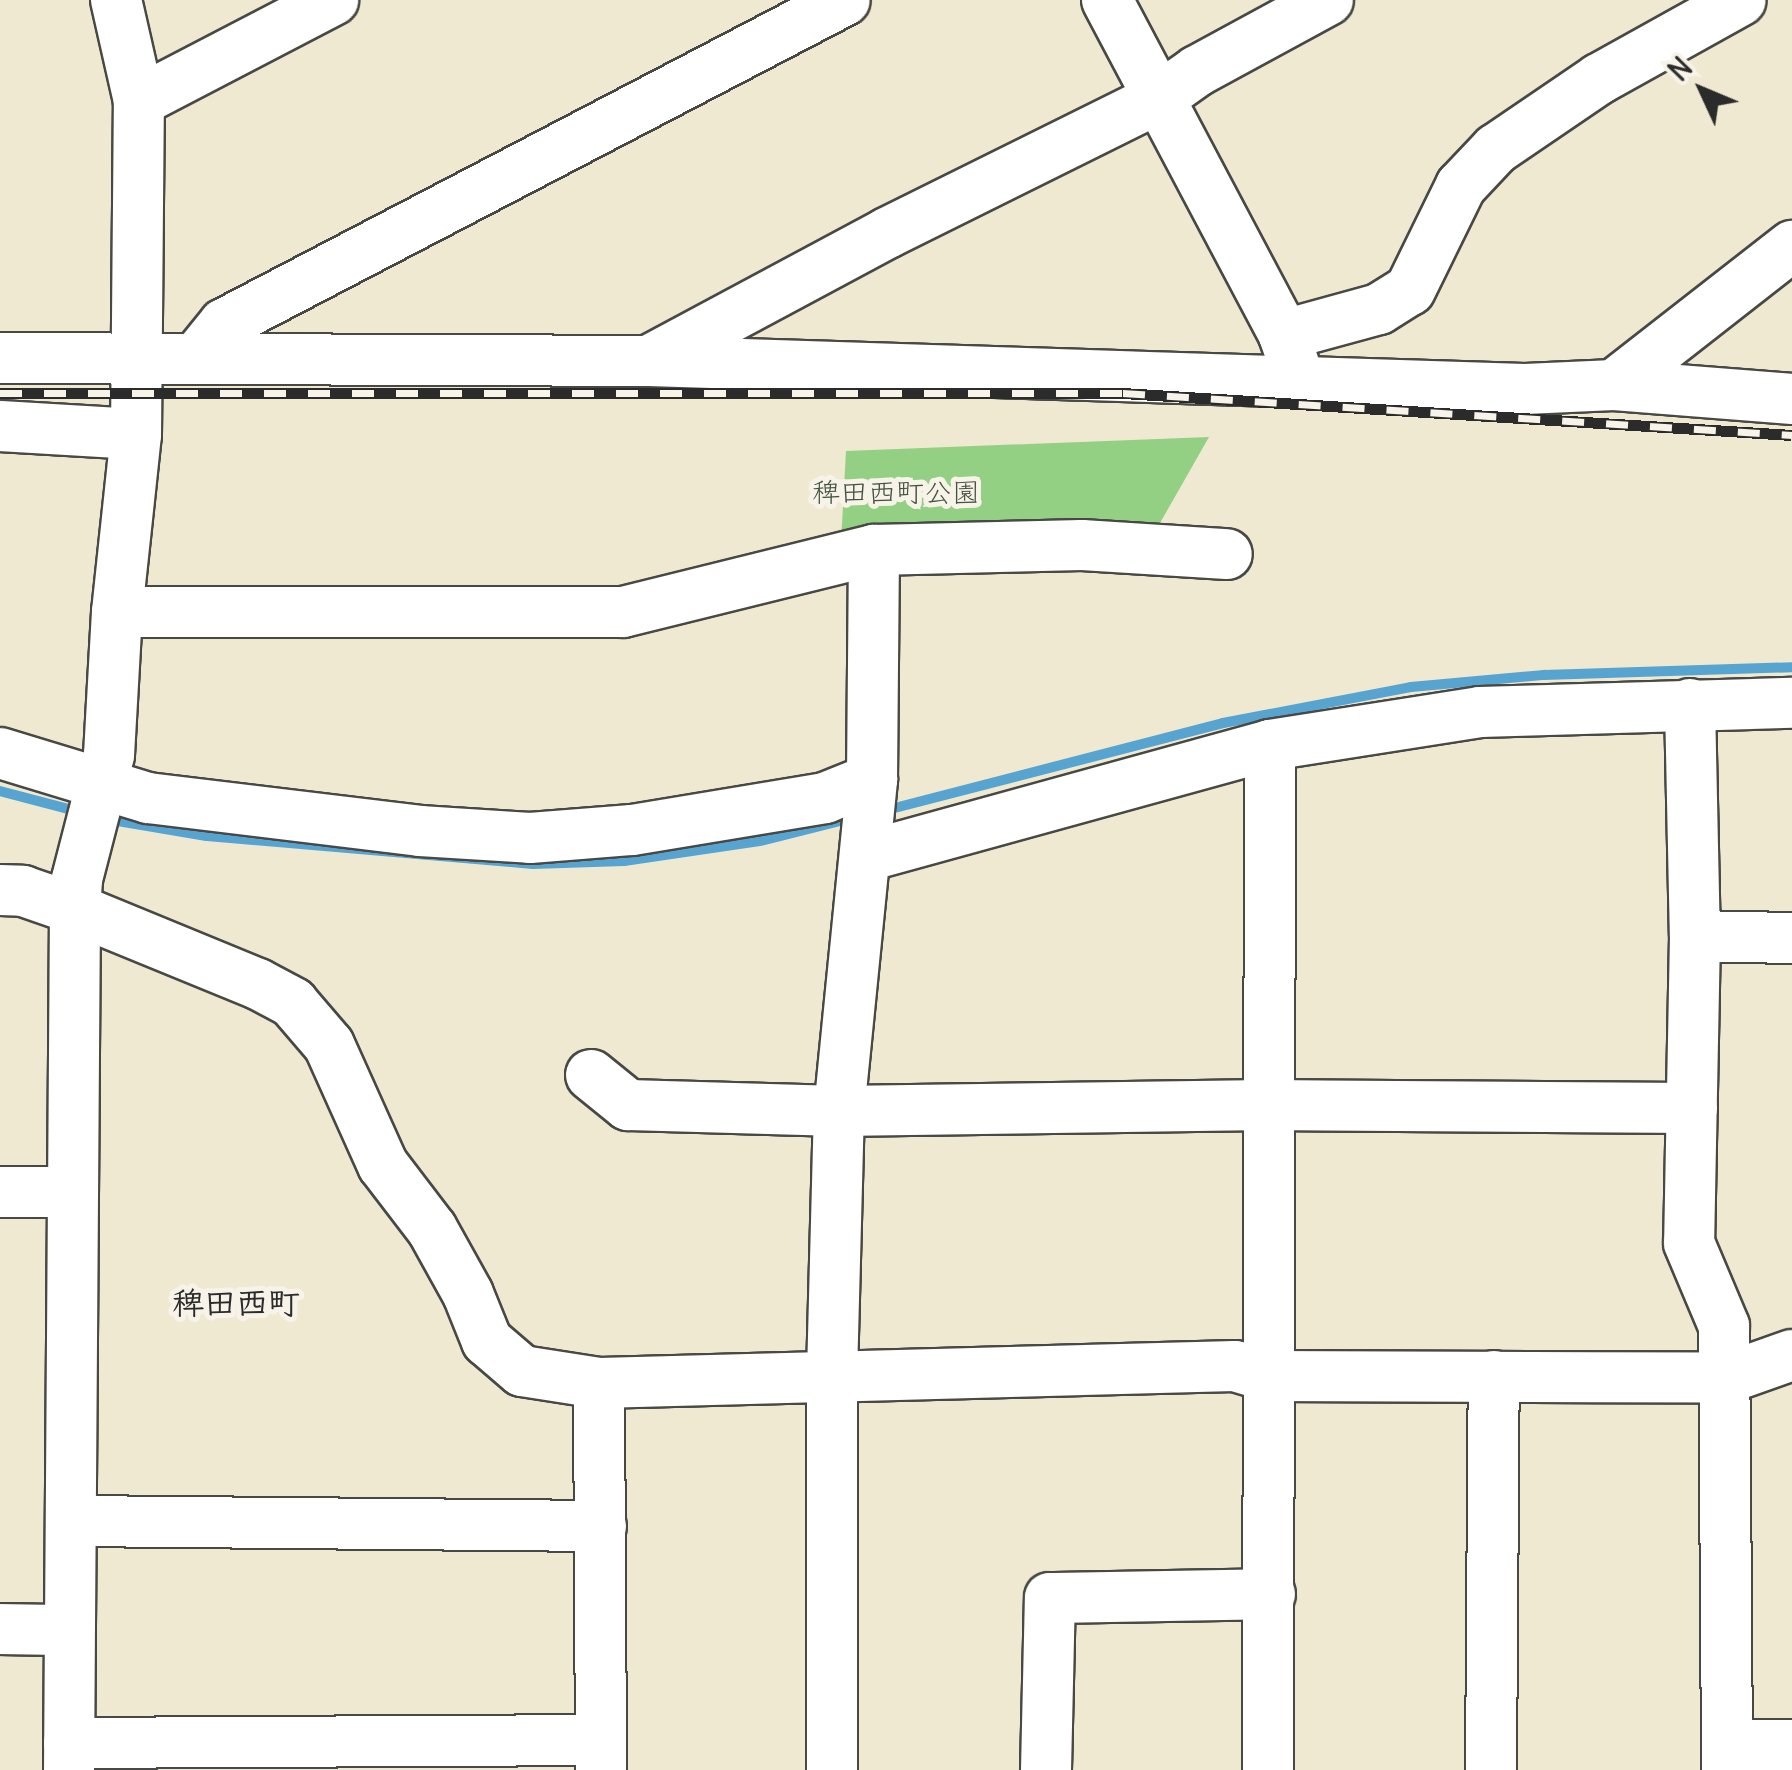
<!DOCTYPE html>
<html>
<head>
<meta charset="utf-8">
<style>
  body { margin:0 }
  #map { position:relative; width:1792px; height:1770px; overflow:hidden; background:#efe9d1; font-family:Delius,"Klee One",sans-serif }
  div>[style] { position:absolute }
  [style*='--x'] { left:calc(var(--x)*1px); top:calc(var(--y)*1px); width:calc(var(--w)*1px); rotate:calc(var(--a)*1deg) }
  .green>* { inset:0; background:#94d084 }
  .stream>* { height:10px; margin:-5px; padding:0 5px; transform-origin:5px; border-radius:5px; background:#57a4d0 }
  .roads { filter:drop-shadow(2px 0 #484844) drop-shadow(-2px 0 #484844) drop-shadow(0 2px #484844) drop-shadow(0 -2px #484844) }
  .minor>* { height:50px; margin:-25px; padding:0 25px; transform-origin:25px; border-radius:25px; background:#fff }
  .rail>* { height:11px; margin-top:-5.5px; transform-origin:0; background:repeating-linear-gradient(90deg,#f7f3e8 0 22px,#2b2b2b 0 44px); box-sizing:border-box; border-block:2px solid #2b2b2b }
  span { translate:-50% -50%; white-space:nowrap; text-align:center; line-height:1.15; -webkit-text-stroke:10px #f7f3e8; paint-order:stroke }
  .park-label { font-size:28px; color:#455441 }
  .quarter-label { font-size:32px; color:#2b2b2b; font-weight:700 }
  .north { position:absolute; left:1652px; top:40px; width:100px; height:100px; -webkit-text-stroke:8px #f7f3e8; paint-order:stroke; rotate:314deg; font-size:28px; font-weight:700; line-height:40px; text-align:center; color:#2b2b2b }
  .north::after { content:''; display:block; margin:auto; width:35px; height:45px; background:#2b2b2b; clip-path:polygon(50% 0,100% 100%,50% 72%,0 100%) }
</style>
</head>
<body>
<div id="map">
  <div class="green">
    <i style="clip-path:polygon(1209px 437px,1160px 523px,1021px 523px,841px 542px,846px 451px)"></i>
  </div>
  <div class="stream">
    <i style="--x:0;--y:791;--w:83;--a:14.7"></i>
    <i style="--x:883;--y:811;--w:351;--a:-14.5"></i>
    <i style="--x:1223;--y:723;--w:191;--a:-10.8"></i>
    <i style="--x:1411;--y:687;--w:134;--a:-5.2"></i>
    <i style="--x:1544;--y:675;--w:248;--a:-1.8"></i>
    <i style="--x:106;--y:819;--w:102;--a:9.6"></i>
    <i style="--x:207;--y:836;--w:327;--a:4.9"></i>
    <i style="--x:533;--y:864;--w:91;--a:-1.9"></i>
    <i style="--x:624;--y:861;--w:137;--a:-8.4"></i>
    <i style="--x:760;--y:841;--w:95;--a:-14"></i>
  </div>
  <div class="roads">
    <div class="minor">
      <i style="--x:1107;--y:0;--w:379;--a:62.1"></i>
      <i style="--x:1284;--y:335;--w:31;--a:71"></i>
      <i style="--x:139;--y:101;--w:219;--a:-27.5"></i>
      <i style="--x:1284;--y:335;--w:98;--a:-15.3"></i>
      <i style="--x:1379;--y:309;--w:36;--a:-32"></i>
      <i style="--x:1410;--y:290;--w:116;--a:-63.9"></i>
      <i style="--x:1461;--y:186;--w:51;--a:-46.6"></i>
      <i style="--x:1496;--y:149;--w:125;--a:-34.2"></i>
      <i style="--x:1599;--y:79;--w:162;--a:-29.1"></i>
      <i style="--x:198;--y:356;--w:41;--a:-50.9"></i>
      <i style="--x:224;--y:324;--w:700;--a:-27.55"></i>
      <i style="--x:0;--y:358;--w:649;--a:0.26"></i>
      <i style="--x:649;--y:361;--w:876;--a:1.83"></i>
      <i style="--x:1525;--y:389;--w:89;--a:-2.6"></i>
      <i style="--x:1614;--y:385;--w:179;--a:4.5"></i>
      <i style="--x:654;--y:358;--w:264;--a:-28.2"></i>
      <i style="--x:887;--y:233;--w:304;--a:-26.4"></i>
      <i style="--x:1159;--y:98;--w:47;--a:-35.4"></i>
      <i style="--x:1197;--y:71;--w:149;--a:-28.5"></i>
      <i style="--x:1614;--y:385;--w:226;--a:-38"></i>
      <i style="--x:0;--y:426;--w:136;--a:3.4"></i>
      <i style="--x:117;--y:612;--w:506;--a:0"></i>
      <i style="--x:623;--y:612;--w:259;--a:-13.9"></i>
      <i style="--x:874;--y:550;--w:208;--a:-1.4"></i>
      <i style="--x:1082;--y:545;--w:145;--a:3.6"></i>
      <i style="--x:1690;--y:704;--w:232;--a:88.8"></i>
      <i style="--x:1695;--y:936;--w:307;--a:91.1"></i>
      <i style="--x:1689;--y:1243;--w:90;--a:67.1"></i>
      <i style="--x:1724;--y:1326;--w:444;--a:89.6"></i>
      <i style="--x:0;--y:753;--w:155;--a:16.9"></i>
      <i style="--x:148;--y:798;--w:274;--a:6.9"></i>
      <i style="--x:420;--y:831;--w:110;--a:3.6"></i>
      <i style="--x:530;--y:838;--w:102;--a:-4.5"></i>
      <i style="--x:632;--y:830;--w:196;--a:-9.4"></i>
      <i style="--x:825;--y:798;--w:51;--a:-22"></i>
      <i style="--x:867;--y:856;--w:418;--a:-15.4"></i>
      <i style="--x:1270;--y:745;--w:213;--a:-8.9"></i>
      <i style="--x:1480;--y:712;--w:312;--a:-1.7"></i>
      <i style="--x:0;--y:890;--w:23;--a:2"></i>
      <i style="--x:23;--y:891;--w:55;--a:19.1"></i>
      <i style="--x:75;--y:909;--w:198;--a:22.3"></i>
      <i style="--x:258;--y:984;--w:40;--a:28"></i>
      <i style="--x:293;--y:1003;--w:55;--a:49.4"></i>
      <i style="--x:329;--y:1045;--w:132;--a:65.8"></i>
      <i style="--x:383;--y:1165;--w:81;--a:52.6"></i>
      <i style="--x:432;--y:1229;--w:74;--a:61"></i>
      <i style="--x:468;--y:1294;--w:51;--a:68"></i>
      <i style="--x:487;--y:1341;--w:46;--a:40.6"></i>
      <i style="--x:522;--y:1371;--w:78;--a:8.9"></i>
      <i style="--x:599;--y:1383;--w:636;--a:-1.53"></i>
      <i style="--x:1235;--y:1366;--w:34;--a:17"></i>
      <i style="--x:1268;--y:1376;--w:459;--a:0.2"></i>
      <i style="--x:1727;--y:1378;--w:69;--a:-19.5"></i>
      <i style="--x:1695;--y:936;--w:97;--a:1.2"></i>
      <i style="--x:591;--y:1075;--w:48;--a:39"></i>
      <i style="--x:628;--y:1105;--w:211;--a:1.6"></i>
      <i style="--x:839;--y:1111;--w:428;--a:-0.8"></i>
      <i style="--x:1267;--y:1105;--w:425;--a:0.4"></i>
      <i style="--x:0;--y:1192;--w:70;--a:0"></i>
      <i style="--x:599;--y:1383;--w:387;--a:89.7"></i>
      <i style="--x:72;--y:1521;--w:529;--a:0.54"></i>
      <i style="--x:0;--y:1629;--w:66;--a:0.9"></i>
      <i style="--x:69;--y:1743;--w:532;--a:-0.32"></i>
      <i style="--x:1727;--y:1745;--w:65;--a:0"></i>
      <i style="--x:69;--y:1770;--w:861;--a:-89.6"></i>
      <i style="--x:75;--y:909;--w:30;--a:-86"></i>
      <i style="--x:77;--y:879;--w:128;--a:-75.5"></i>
      <i style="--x:109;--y:755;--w:143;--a:-86.8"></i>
      <i style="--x:117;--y:612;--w:179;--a:-83.9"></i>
      <i style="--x:136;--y:434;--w:333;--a:-89.5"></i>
      <i style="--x:139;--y:101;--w:104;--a:-102.8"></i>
      <i style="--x:832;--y:1770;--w:395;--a:-90"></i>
      <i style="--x:832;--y:1375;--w:264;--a:-88.5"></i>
      <i style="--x:839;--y:1111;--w:334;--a:-84.3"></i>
      <i style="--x:872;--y:779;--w:229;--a:-89.5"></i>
      <i style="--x:1046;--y:1770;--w:172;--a:-88.7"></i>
      <i style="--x:1050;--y:1598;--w:220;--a:-1"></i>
      <i style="--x:1268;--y:1770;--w:1025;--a:-89.89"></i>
      <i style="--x:1491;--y:1770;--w:394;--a:-89.6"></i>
    </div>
  </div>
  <div class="rail">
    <i style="--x:0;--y:393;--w:1123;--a:0"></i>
    <i style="--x:1123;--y:393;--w:670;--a:3.59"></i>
  </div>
  <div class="park-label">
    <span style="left:896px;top:492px">稗田西町公園</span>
  </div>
  <div class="quarter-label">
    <span style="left:236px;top:1303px">稗田西町</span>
  </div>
  <div class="north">N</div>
</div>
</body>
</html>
